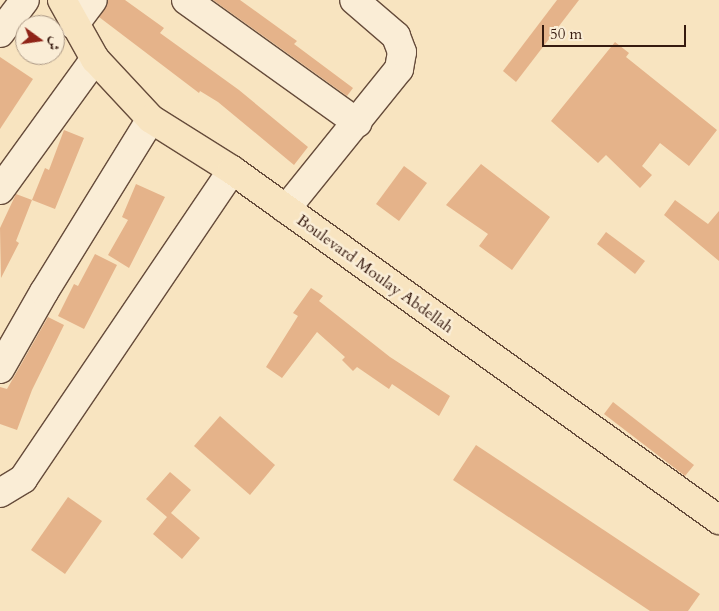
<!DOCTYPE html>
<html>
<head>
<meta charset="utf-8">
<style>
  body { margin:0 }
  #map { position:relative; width:719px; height:611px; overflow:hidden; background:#f8e4c0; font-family:Cardo,Amiri,serif }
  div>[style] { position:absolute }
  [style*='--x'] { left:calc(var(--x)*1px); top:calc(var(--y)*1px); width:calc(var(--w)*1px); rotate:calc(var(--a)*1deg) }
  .building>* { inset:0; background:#e5b38a }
  .roads { filter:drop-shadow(1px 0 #664c3b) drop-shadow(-1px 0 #664c3b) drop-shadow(0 1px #664c3b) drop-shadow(0 -1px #664c3b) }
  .minor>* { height:28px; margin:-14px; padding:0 14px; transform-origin:14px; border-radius:14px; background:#faedd6 }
  .major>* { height:28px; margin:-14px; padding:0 14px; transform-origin:14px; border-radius:14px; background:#f8e4c0 }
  span { translate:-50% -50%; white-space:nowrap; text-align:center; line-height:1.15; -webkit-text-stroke:5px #faedd6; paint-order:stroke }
  .street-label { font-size:16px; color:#361a0f }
  .north { position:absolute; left:15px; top:15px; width:50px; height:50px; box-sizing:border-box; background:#faedd6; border:1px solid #ac9986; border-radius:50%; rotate:104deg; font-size:14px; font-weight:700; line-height:20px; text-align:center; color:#361a0f }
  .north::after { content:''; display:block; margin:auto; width:18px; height:22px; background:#8f2418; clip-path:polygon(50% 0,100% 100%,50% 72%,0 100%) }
  .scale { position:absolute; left:542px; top:25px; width:144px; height:22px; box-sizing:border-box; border:2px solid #361a0f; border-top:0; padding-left:6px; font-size:15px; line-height:18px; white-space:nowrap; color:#361a0f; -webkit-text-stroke:4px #faedd6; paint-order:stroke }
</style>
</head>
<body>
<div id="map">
  <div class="building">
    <i style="clip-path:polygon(108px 0,125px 0,164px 28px,160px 33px,239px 90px,308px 147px,294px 165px,218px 102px,200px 91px,199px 93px,99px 17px)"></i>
    <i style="clip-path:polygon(213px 0,240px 0,283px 31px,297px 41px,294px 44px,353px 88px,347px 96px)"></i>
    <i style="clip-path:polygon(557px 0,579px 0,516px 82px,503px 71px)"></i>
    <i style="clip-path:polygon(615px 42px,629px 53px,626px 57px,717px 130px,689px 166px,660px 143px,642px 166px,652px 175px,640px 188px,606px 155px,598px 163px,551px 121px)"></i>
    <i style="clip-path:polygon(0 57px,33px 79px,0 129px)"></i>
    <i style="clip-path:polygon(64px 130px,84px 138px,55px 209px,32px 200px,45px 168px,49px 170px)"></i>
    <i style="clip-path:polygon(481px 164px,550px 217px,512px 270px,479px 246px,488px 234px,446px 205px)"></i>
    <i style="clip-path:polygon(404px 166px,427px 183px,399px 221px,376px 204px)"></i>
    <i style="clip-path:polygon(136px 184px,165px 197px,129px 268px,108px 255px,128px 220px,122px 217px)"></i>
    <i style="clip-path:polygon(16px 194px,32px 200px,16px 241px,19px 243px,1px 278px,0 228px)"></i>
    <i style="clip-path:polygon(675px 200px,708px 224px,719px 211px,719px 261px,664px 215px)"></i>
    <i style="clip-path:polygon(606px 232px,645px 261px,635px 274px,597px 244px)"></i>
    <i style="clip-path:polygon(95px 254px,117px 265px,84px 329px,58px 316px,74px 284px,78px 286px)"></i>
    <i style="clip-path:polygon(311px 288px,323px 296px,319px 301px,390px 357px,450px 396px,439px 416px,392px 384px,389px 389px,357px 367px,353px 371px,342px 360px,345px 357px,317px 332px,282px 378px,266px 367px,298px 316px,293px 313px)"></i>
    <i style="clip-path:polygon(48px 317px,64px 325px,32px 390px,17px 430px,0 424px,0 387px,7px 389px)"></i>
    <i style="clip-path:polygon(613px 402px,694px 465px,685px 476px,604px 414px)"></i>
    <i style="clip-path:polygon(220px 416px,275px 465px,250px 495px,194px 446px)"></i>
    <i style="clip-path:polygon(476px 445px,700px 594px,688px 611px,650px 611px,453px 480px)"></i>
    <i style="clip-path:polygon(170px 472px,191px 490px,171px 513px,200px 538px,182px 559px,153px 534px,167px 517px,146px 499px)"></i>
    <i style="clip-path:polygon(68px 497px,102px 521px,65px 574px,31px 550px)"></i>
  </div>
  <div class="roads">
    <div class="minor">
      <i style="--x:186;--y:0;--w:211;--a:35.6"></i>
      <i style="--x:74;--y:25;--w:31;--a:-53"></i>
      <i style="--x:0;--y:33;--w:41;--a:-52.9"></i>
      <i style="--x:0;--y:190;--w:162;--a:-54.1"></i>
      <i style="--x:286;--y:209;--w:180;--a:-51.1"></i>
      <i style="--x:399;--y:69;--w:17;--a:-80"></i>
      <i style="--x:402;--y:52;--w:17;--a:-111"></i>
      <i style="--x:396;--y:36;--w:55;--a:-139.4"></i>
      <i style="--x:0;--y:369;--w:89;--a:-60.3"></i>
      <i style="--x:44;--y:292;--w:203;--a:-58.3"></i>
      <i style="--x:0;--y:493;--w:27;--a:-31"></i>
      <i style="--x:23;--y:479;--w:373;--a:-55.9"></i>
    </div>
    <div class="major">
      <i style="--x:62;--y:0;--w:68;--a:60.8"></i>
      <i style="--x:95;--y:59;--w:82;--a:47"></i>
      <i style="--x:151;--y:119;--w:96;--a:32.2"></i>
      <i style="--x:232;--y:170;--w:600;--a:35.7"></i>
    </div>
  </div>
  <div class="street-label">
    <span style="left:375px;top:274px;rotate:36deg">Boulevard Moulay Abdellah</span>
  </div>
  <div class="north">ش</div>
  <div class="scale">50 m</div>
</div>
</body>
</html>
